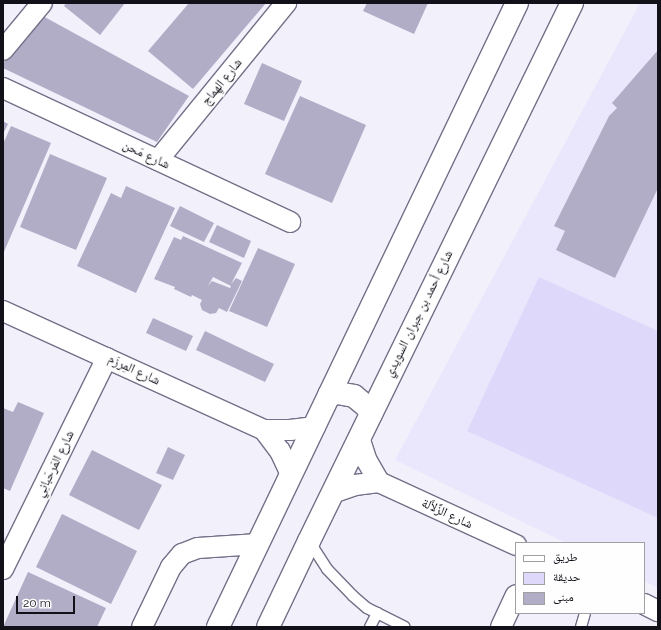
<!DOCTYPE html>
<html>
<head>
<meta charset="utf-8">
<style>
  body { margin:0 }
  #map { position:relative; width:661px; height:630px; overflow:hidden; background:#f1f0fb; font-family:Raleway,"Noto Naskh Arabic",sans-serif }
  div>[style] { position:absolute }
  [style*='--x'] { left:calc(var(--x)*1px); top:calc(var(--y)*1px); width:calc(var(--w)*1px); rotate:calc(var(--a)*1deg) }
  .built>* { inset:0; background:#eae7fc }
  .green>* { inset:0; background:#ded9fb }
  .building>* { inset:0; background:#b1adc7 }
  .roads { filter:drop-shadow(1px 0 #747088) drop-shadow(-1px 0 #747088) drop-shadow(0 1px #747088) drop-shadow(0 -1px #747088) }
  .service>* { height:10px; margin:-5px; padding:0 5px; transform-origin:5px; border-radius:5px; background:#fff }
  .minor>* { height:20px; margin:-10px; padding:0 10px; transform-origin:10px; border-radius:10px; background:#fff }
  .tertiary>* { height:22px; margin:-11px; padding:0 11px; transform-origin:11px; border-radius:11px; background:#fff }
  span { translate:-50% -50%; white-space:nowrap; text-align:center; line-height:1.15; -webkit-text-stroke:3.5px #fefefe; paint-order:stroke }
  .street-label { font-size:13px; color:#12111a }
  .frame { position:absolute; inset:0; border:4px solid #12111a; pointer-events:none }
  .legend { position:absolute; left:515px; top:542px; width:130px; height:72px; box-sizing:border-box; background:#fefefe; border:1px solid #a09fa3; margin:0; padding:5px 7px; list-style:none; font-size:12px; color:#12111a }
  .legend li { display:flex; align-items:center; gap:8px; height:20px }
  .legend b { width:20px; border:1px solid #a09fa3 }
  .scale { position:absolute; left:16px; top:596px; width:59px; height:18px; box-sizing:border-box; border:2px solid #12111a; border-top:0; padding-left:5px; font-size:12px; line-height:14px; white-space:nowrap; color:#12111a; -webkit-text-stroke:3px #fefefe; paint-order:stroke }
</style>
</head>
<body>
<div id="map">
  <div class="built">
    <i style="clip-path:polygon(640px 3px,658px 3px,658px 588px,644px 581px,644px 543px,566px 543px,395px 460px)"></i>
  </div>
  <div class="green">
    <i style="clip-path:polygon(539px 277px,658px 331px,658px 518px,467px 431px)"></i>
  </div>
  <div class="building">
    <i style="clip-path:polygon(66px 3px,125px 3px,100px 35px,64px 6px)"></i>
    <i style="clip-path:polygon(189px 3px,266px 3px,193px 89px,148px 51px)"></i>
    <i style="clip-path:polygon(367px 3px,428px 3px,414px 34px,363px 11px)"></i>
    <i style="clip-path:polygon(41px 15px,189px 96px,157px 142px,3px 68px,3px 64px)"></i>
    <i style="clip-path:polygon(658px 50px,658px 188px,615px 278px,556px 250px,565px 231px,554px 226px,609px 116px,617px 108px,612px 103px)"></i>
    <i style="clip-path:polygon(262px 63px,302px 81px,284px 121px,244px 104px)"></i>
    <i style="clip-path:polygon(300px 96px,366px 125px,332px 203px,265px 174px)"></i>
    <i style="clip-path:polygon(3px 121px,8px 124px,3px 134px)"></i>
    <i style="clip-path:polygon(11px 126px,51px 143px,3px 254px,3px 144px)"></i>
    <i style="clip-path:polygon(50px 154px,107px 178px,76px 250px,20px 227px)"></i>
    <i style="clip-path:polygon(126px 186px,175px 208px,136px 293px,77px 266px,111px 193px,121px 198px)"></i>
    <i style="clip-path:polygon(180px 206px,214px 223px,204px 242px,170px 226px)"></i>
    <i style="clip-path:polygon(217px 225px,251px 241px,244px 258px,209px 242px)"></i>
    <i style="clip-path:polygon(evenodd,183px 236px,242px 263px,231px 284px,236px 278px,242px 281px,227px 312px,219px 308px,216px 313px,210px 314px,202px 310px,200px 304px,202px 300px,192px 295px,191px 297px,174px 289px,175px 287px,154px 279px,174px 237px,181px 240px,183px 236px,213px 277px,231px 286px,230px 288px,212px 281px,208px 286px,213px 277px)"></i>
    <i style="clip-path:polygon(258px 248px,295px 264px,267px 327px,229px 311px)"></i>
    <i style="clip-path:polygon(153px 318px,193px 336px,186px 351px,146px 333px)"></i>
    <i style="clip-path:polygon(205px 331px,274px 364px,265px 382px,196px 350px)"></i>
    <i style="clip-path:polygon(18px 402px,44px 413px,10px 491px,3px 488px,3px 408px,13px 412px)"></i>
    <i style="clip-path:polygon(168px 447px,185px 455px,173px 480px,156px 473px)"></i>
    <i style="clip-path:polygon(92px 450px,162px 485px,139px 530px,69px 495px)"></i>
    <i style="clip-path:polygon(62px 514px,137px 551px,111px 604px,36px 567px)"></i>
    <i style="clip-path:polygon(28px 572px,106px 608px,97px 627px,3px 627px)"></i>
  </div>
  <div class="roads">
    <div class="service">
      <i style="--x:309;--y:541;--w:33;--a:57"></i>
      <i style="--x:327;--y:569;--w:37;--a:46"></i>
      <i style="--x:353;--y:596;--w:18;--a:41"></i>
      <i style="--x:367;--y:608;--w:42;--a:26.6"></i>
      <i style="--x:370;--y:627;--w:16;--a:-63"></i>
      <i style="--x:581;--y:627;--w:15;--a:-74"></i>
    </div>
    <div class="minor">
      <i style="--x:3;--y:50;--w:61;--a:-50.3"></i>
      <i style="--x:3;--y:88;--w:317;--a:25"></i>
      <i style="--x:158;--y:160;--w:203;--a:-50.8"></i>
      <i style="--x:3;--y:311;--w:287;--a:24.5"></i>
      <i style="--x:264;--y:430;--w:26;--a:0"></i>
      <i style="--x:290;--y:430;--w:25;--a:-7"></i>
      <i style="--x:264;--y:430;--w:26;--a:53"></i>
      <i style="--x:280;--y:451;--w:26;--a:65"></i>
      <i style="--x:359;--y:437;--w:25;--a:72"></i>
      <i style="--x:367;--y:461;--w:24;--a:60"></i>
      <i style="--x:332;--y:493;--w:24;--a:-19"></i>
      <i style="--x:355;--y:485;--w:24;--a:-7"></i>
      <i style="--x:379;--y:482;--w:151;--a:24.7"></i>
      <i style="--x:3;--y:569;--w:235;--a:-63.8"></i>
      <i style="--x:644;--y:604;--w:16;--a:27"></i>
      <i style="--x:142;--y:627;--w:67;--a:-64.2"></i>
      <i style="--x:171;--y:567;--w:17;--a:-50"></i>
      <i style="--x:182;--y:554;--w:17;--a:-21"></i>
      <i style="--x:198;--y:548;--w:60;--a:-3.8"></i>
      <i style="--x:501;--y:627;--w:35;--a:-65"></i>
    </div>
    <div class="tertiary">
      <i style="--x:329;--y:395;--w:8;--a:-14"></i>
      <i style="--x:337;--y:393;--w:17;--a:10"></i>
      <i style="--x:354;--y:396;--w:17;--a:40"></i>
      <i style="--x:367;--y:407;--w:8;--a:60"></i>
      <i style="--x:218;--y:627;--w:692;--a:-64.4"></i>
      <i style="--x:268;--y:627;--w:95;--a:-64.5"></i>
      <i style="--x:309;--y:541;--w:599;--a:-63.95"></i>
    </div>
  </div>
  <div class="street-label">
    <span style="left:222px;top:82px;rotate:-51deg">شارع الهِماج</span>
    <span style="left:146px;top:155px;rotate:25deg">شارع مَحن</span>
    <span style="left:419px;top:314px;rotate:-64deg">شارع أحمد بن جبران السويدي</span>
    <span style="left:134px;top:370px;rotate:25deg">شارع المِرزَم</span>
    <span style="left:55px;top:464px;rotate:-64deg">شارع المَرحَبانِي</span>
    <span style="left:447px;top:514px;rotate:25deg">شارع الزَّلاَّلة</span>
  </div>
  <div class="frame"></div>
  <ul class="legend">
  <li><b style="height:5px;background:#fff"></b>طريق</li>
  <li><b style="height:11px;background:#ded9fb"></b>حديقة</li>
  <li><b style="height:11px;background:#b1adc7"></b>مبنى</li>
  </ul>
  <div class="scale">20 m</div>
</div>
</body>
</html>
